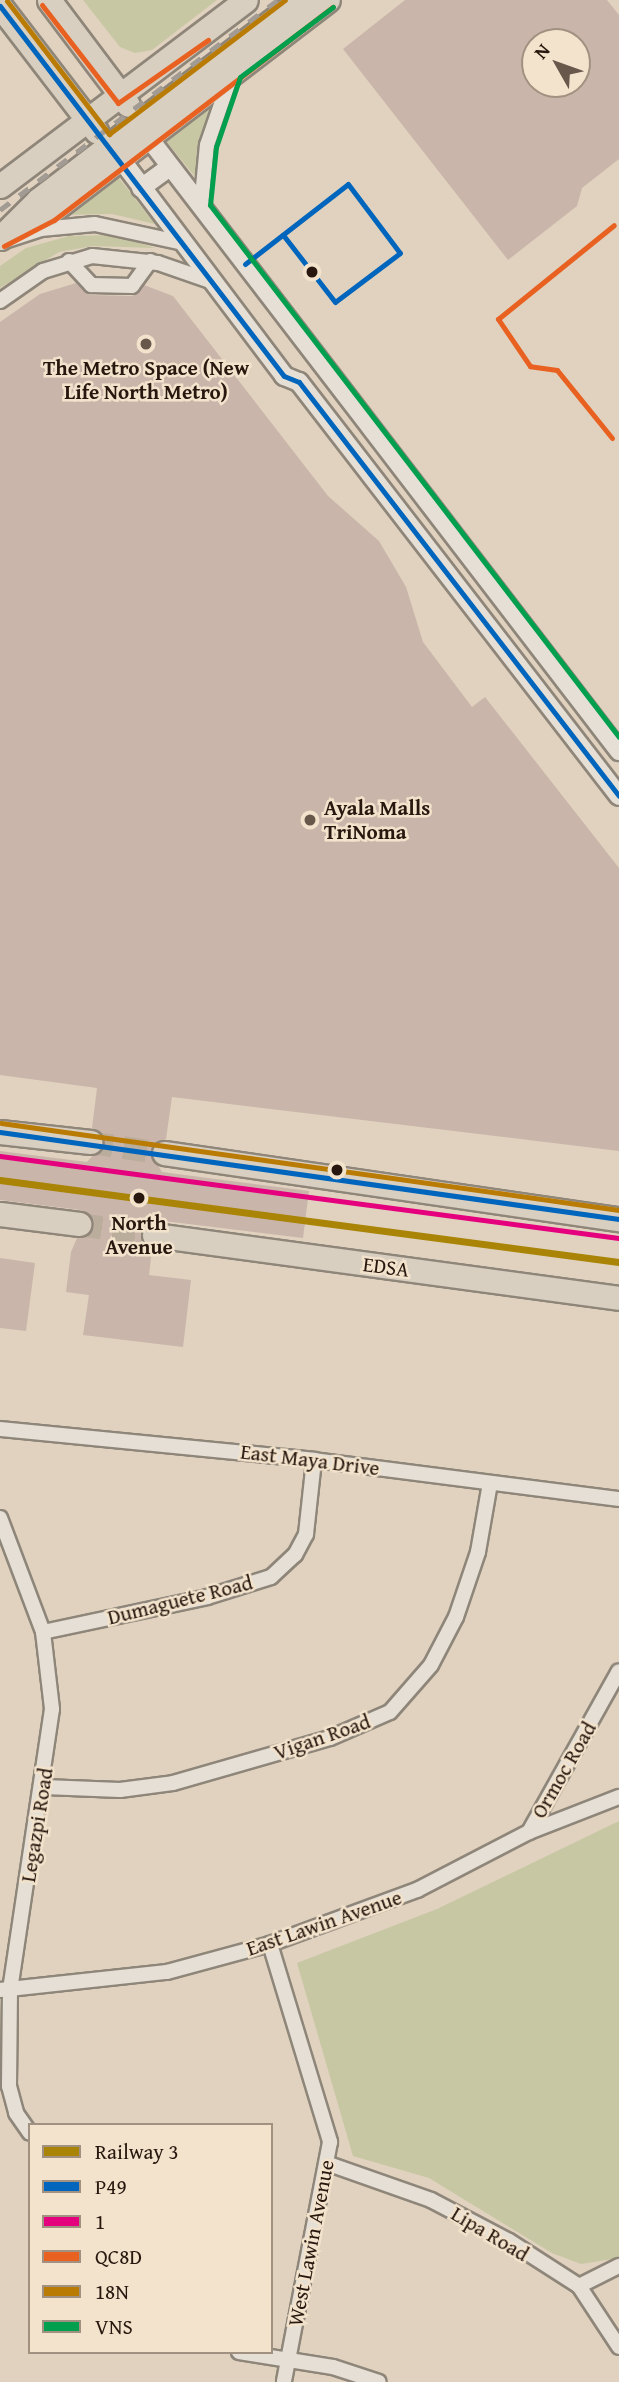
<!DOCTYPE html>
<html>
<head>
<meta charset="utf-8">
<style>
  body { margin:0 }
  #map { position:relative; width:619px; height:2382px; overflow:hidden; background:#e0d2be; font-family:"Gentium Book Plus",serif }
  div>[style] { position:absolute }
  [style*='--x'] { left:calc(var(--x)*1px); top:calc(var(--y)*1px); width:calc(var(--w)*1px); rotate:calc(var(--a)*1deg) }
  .green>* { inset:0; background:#c7c7a4 }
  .building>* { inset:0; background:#cab5aa }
  .trunk-tunnel>* { height:23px; margin-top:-11.5px; transform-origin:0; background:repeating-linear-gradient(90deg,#bbad9b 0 23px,transparent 0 34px) }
  .roads { filter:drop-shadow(2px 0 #8f867a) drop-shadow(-2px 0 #8f867a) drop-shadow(0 2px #8f867a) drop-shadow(0 -2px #8f867a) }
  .minor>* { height:14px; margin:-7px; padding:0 7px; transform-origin:7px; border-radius:7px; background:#e5dfd5 }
  .tertiary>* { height:18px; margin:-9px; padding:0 9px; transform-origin:9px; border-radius:9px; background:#e5dfd5 }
  .primary>* { height:23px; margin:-11.5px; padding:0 11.5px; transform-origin:11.5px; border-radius:11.5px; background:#d9cfc0 }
  .trunk>* { height:23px; margin:-11.5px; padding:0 11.5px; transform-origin:11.5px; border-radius:11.5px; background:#d9cfc0 }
  .rail>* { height:5px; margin-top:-2.5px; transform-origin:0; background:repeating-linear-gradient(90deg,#a19b93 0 12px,transparent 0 24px) }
  .bus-1>* { height:5px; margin:-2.5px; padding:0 2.5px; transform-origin:2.5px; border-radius:2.5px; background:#0065bd }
  .bus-2>* { height:5px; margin:-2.5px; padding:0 2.5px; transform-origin:2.5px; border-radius:2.5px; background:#e5007d }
  .bus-3>* { height:5px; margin:-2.5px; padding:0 2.5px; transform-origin:2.5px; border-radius:2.5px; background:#e86121 }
  .bus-4>* { height:5px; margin:-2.5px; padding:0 2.5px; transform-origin:2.5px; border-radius:2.5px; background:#b97b04 }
  .bus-5>* { height:5px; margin:-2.5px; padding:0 2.5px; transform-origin:2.5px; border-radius:2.5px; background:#029f4e }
  .rail-1>* { height:7px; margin:-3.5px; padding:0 3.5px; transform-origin:3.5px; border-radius:3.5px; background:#a98406 }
  .dots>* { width:19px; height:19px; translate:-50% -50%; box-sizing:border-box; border:4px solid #f3e3cc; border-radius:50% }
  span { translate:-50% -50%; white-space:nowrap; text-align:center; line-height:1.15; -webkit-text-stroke:5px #f3e3cc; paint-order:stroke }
  .poi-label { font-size:21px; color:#27170e; font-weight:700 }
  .left { translate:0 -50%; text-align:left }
  .stop-label { font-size:21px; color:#27170e; font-weight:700 }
  .street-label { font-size:21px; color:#27170e }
  .legend { position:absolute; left:28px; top:2123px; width:245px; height:231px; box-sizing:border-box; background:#f3e3cc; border:2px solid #a19180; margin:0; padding:9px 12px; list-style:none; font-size:21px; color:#27170e }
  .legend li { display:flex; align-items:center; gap:14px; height:35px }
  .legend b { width:35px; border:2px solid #a19180 }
  .north { position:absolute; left:521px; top:28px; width:70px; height:70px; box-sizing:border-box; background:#f3e3cc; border:2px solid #a19180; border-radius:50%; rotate:310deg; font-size:19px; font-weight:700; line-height:28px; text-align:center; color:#27170e }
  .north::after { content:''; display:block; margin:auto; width:24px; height:32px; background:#68584c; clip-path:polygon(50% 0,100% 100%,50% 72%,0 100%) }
</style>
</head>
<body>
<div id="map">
  <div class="green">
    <i style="clip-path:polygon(83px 0,217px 0,152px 50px,135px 53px,120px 47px)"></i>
    <i style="clip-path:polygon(212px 98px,196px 178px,162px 136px)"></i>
    <i style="clip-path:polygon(114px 172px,155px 224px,112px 214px,58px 215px)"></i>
    <i style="clip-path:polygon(113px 235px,155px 248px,93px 246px,59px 252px,0 288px,0 266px,26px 248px,69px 236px)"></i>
    <i style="clip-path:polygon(619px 1821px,619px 2258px,581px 2264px,552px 2253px,429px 2178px,353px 2156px,297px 1963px,437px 1909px)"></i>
  </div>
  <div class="building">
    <i style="clip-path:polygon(evenodd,405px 0,607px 0,619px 15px,619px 159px,582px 188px,577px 206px,508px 260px,343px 49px,405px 0,535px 42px,577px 42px,577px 84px,535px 84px,535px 42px)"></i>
    <i style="clip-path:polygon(76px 283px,90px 295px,132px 296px,144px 285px,173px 296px,328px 496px,379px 541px,406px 587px,423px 642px,472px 707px,485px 697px,619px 868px,619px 1151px,172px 1097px,166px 1139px,150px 1152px,162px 1172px,309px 1191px,303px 1238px,156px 1220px,143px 1226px,141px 1240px,152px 1249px,149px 1275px,191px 1280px,183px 1347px,83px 1335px,89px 1295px,66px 1292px,71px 1252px,77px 1238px,90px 1232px,92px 1218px,81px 1210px,0 1200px,0 1151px,87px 1162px,104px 1143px,92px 1128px,97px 1088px,0 1075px,0 322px,40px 294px)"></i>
    <i style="clip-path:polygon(0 1258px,35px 1263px,26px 1331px,0 1328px)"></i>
  </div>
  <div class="trunk-tunnel">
    <i style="--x:90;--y:1142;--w:75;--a:8.5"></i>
    <i style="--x:79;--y:1224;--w:76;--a:8.3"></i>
  </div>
  <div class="roads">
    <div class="minor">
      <i style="--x:201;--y:208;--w:63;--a:-84.6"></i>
      <i style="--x:207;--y:145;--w:68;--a:-71"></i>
      <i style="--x:1;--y:242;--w:42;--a:-18"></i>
      <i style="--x:41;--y:229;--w:54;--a:-5.3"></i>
      <i style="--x:95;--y:224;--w:90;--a:12.2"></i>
      <i style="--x:69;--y:261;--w:33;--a:47"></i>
      <i style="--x:91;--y:285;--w:41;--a:1.4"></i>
      <i style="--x:132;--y:286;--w:31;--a:-54"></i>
      <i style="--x:0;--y:301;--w:52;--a:-34.9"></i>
      <i style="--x:43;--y:271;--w:51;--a:-17"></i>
      <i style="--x:92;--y:256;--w:66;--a:6.1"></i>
      <i style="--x:158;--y:263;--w:58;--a:19.1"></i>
      <i style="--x:0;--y:1429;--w:316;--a:5.6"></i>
      <i style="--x:314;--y:1460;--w:307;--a:7.3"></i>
      <i style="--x:0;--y:1518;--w:122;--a:69.3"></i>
      <i style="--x:43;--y:1632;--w:78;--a:83.3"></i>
      <i style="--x:52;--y:1709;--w:284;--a:98.5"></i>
      <i style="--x:10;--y:1990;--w:96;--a:90.6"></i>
      <i style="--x:9;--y:2086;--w:28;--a:75"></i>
      <i style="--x:16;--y:2113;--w:24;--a:55"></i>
      <i style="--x:43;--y:1632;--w:168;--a:-12"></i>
      <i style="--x:207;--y:1597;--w:67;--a:-17.4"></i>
      <i style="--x:271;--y:1577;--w:33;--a:-43"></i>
      <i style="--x:295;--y:1555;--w:24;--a:-62"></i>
      <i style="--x:306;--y:1534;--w:74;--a:-83.8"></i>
      <i style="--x:44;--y:1787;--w:76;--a:2.3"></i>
      <i style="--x:120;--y:1790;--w:53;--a:-7.5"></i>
      <i style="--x:173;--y:1783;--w:163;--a:-16"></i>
      <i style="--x:330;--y:1738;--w:65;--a:-23.4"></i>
      <i style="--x:390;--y:1712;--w:62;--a:-48.9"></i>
      <i style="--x:431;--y:1665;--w:54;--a:-62.5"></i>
      <i style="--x:456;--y:1617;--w:69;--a:-71.3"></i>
      <i style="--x:478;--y:1552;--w:70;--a:-80.1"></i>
      <i style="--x:529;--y:1832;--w:184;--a:-60.8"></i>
      <i style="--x:270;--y:1944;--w:207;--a:73.1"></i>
      <i style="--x:330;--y:2142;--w:244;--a:100.9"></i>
      <i style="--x:0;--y:1990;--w:168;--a:-6.2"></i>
      <i style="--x:167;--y:1972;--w:107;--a:-15.2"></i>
      <i style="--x:270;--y:1944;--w:157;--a:-20.2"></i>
      <i style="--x:417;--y:1890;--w:126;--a:-27.4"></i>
      <i style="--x:529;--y:1832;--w:97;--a:-21.3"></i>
      <i style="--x:329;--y:2164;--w:108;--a:19.4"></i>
      <i style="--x:431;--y:2200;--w:88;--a:27.7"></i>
      <i style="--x:509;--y:2241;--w:83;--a:32.7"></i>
      <i style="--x:579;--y:2286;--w:73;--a:56.7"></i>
      <i style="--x:579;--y:2286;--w:45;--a:-26.6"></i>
      <i style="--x:239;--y:2352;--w:95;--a:9.1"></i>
      <i style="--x:333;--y:2367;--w:48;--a:18.1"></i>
    </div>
    <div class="tertiary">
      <i style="--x:148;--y:137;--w:774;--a:52.51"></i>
      <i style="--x:120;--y:158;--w:273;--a:53"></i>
      <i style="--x:284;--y:376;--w:16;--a:22"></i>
      <i style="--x:299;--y:382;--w:523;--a:52.3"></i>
      <i style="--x:141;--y:188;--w:36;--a:-36"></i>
    </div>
    <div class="primary">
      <i style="--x:49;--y:0;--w:131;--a:53"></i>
      <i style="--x:0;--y:6;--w:158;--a:52.5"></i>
      <i style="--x:0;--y:186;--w:308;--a:-37.1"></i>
      <i style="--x:18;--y:225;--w:33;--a:-21"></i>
      <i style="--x:49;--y:213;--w:351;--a:-37.4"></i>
      <i style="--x:0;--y:238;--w:54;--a:-45"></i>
      <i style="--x:38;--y:200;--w:330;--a:-37.4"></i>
    </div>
    <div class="trunk">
      <i style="--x:0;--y:1132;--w:91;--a:6.3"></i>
      <i style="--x:164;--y:1153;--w:460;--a:8.3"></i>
      <i style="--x:0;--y:1214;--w:80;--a:7.2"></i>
      <i style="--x:154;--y:1235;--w:469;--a:7.7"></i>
    </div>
  </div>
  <div class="rail">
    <i style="--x:0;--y:210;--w:348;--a:-37.1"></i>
  </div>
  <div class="bus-1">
    <i style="--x:0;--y:6;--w:466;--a:52.5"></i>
    <i style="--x:284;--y:376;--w:16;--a:22"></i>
    <i style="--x:299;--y:382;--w:523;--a:52.3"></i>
    <i style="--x:245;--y:264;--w:130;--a:-37.8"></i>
    <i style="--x:348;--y:184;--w:86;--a:53"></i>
    <i style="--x:400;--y:253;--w:81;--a:143"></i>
    <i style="--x:335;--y:302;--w:85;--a:-127.8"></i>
    <i style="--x:0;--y:1132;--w:625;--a:8"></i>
  </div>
  <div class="bus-2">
    <i style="--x:0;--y:1156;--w:624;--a:7.55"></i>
  </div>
  <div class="bus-3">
    <i style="--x:42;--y:5;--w:124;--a:52.2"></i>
    <i style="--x:118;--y:103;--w:110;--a:-35"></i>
    <i style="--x:4;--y:246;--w:56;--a:-27.5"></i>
    <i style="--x:54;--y:220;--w:351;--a:-37.4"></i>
    <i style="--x:612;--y:438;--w:87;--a:-129"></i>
    <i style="--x:557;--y:370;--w:27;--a:-172"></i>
    <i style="--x:530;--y:366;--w:57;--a:-124.2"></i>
    <i style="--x:498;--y:319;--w:149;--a:-39"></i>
  </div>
  <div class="bus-4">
    <i style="--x:7;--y:1;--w:168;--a:52.5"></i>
    <i style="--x:109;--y:134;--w:221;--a:-37.3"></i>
    <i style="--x:1;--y:1123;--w:624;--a:8.01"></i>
  </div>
  <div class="bus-5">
    <i style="--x:333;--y:7;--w:116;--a:143"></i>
    <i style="--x:240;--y:77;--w:74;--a:108.9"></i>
    <i style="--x:216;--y:147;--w:58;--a:95.9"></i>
    <i style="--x:210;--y:205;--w:671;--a:52.45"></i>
  </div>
  <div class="rail-1">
    <i style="--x:0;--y:1180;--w:624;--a:7.55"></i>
  </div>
  <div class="dots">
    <i style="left:312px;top:272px;background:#27170e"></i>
    <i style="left:146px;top:344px;background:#68584c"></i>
    <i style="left:310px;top:820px;background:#68584c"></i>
    <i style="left:337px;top:1170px;background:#27170e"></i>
    <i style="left:139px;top:1198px;background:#27170e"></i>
  </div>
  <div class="poi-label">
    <span style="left:146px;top:380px">The Metro Space (New<br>Life North Metro)</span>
    <span class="left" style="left:324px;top:820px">Ayala Malls<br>TriNoma</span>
  </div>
  <div class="stop-label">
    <span style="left:139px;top:1235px">North<br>Avenue</span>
  </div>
  <div class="street-label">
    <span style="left:386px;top:1267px;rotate:7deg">EDSA</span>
    <span style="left:310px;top:1460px;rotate:7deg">East Maya Drive</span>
    <span style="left:180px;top:1600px;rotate:-14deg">Dumaguete Road</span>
    <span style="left:322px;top:1737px;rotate:-19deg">Vigan Road</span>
    <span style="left:564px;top:1770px;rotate:-60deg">Ormoc Road</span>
    <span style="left:37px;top:1825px;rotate:-81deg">Legazpi Road</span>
    <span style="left:324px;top:1923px;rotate:-19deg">East Lawin Avenue</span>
    <span style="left:490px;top:2234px;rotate:31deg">Lipa Road</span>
    <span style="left:311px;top:2243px;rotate:-79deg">West Lawin Avenue</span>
  </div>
  <ul class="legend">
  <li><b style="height:9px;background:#a98406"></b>Railway 3</li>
  <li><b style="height:9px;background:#0065bd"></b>P49</li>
  <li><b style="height:9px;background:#e5007d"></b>1</li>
  <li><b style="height:9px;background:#e86121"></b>QC8D</li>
  <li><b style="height:9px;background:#b97b04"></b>18N</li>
  <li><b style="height:9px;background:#029f4e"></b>VNS</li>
  </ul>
  <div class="north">N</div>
</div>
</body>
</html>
